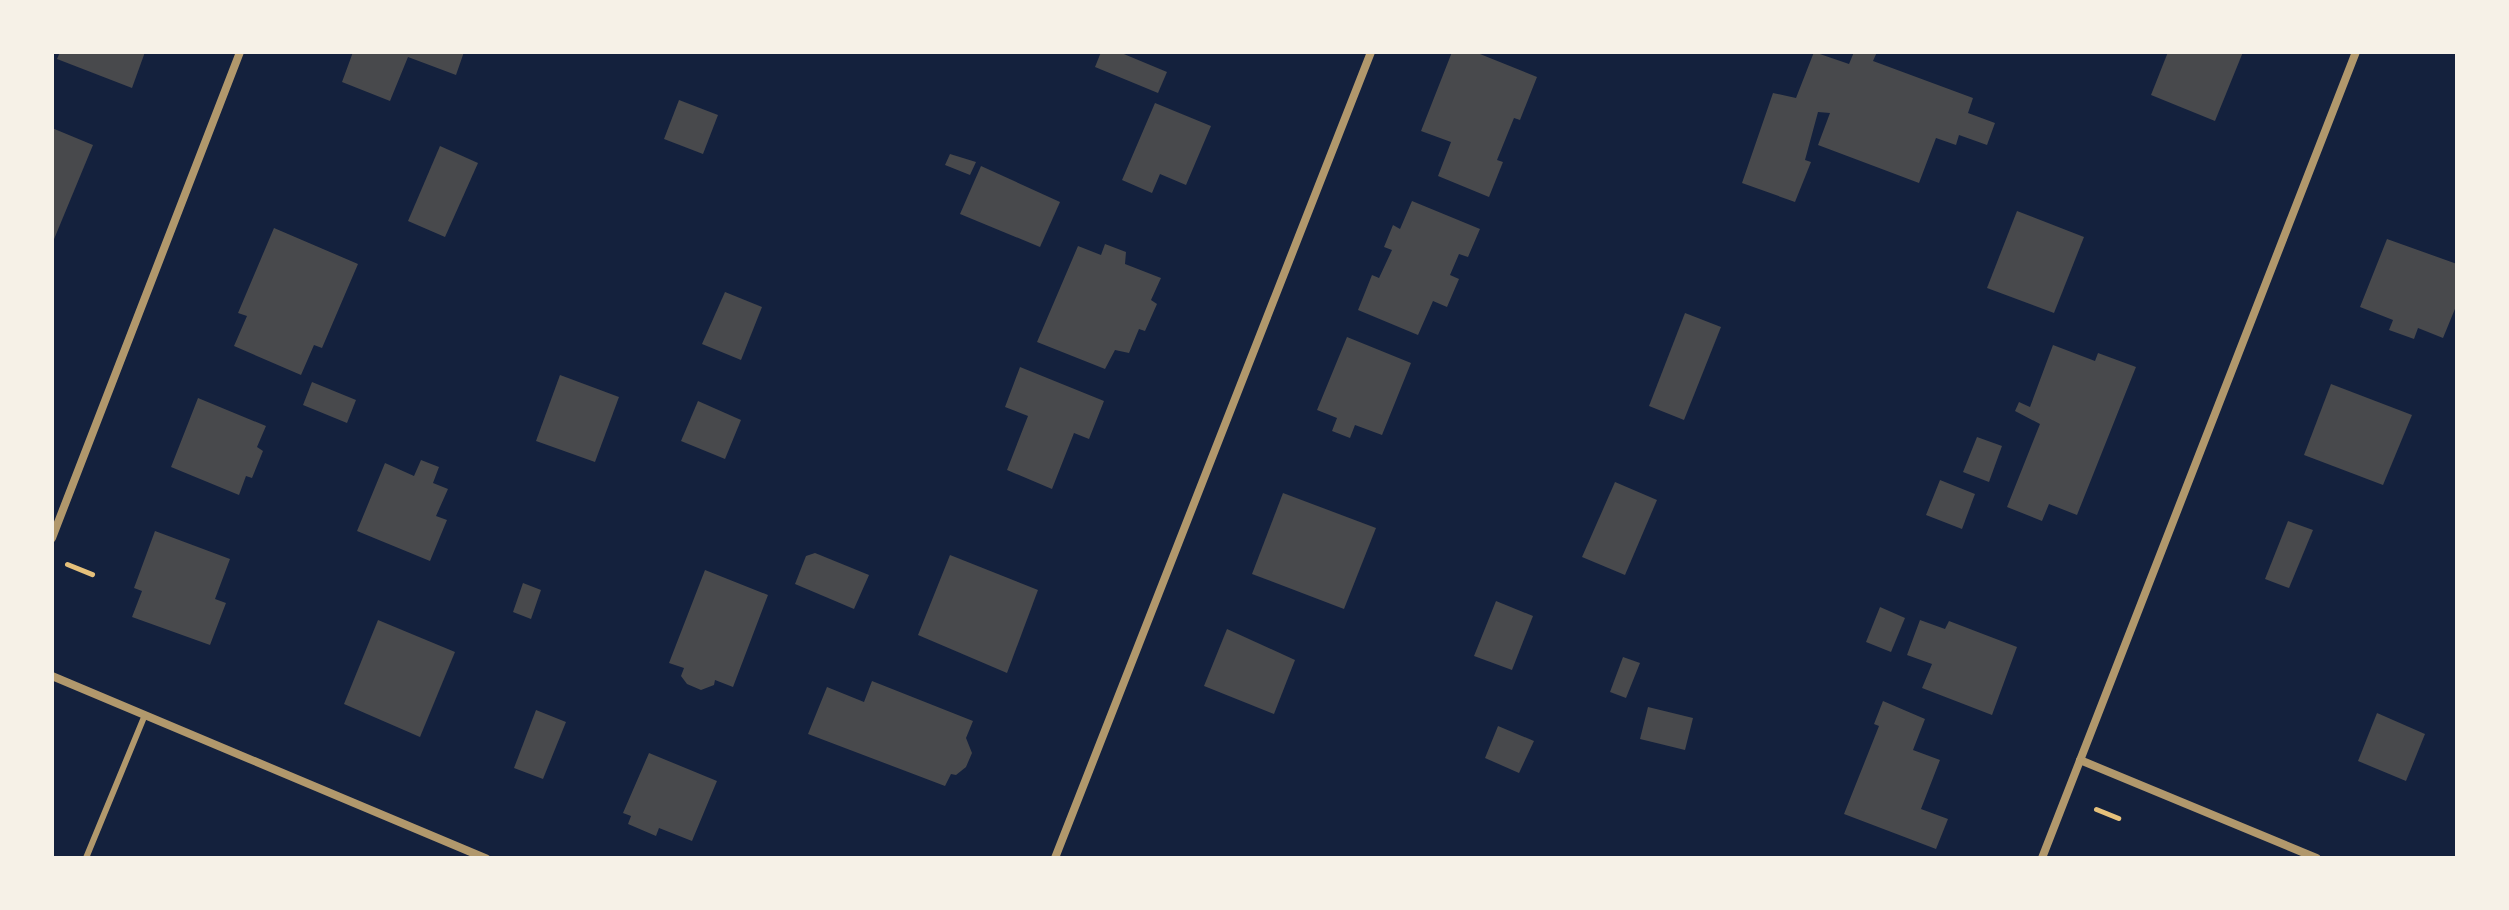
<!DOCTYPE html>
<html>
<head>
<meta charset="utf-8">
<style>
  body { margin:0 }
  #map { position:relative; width:2509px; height:910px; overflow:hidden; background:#14213d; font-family:"Golos Text",sans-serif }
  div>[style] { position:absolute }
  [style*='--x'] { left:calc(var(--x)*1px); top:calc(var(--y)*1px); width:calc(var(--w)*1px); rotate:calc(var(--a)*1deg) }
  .building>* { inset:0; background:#48494c }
  .path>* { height:5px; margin:-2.5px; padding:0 2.5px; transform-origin:2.5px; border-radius:2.5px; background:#e5c07b }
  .service>* { height:6px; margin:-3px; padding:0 3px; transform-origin:3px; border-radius:3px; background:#b1986c }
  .minor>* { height:8px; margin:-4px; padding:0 4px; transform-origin:4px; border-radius:4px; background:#b1986c }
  span { translate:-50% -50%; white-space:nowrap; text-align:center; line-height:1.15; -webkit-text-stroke:7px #f6f1e7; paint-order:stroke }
  .frame { position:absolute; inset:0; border:54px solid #f6f1e7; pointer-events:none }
</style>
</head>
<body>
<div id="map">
  <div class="building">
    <i style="clip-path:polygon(60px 52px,145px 52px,132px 88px,57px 59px)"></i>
    <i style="clip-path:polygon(353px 52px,464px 52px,456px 75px,408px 57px,390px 101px,342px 82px)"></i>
    <i style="clip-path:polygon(1101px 52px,1119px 52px,1167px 72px,1158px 93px,1095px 67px)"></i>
    <i style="clip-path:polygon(1452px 52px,1475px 52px,1537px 77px,1520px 120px,1514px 118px,1497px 160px,1503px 162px,1489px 197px,1438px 176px,1451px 142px,1421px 131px)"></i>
    <i style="clip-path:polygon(1814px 52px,1849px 64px,1854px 52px,1877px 52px,1873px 61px,1973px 98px,1968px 113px,1995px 123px,1987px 145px,1959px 135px,1956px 145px,1936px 138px,1919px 183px,1818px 145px,1830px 113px,1818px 112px,1805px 160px,1811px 162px,1795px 202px,1742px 183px,1773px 93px,1796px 98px)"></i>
    <i style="clip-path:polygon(2168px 52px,2243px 52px,2215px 121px,2151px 95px)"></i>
    <i style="clip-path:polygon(679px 100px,718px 115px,703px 154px,664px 139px)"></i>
    <i style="clip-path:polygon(1155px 103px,1211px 126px,1186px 185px,1160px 174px,1152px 193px,1122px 180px)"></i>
    <i style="clip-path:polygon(52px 128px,93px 145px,52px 244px)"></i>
    <i style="clip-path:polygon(440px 146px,478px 163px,445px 237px,408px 221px)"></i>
    <i style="clip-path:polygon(950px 154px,976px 162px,970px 175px,945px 165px)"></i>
    <i style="clip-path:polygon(981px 166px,1060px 202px,1040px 247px,960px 214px)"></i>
    <i style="clip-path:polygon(1412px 201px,1480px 229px,1468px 257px,1459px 254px,1450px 275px,1459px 279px,1447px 307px,1433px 301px,1418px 335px,1358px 310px,1372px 275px,1379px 278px,1392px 250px,1384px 247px,1393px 225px,1400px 229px)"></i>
    <i style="clip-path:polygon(2017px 211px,2084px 237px,2054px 313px,1987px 288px)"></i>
    <i style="clip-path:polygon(274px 228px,358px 264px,322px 348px,314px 345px,301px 375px,234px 346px,247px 316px,238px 313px)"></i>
    <i style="clip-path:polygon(2387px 239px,2457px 264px,2457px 304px,2443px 338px,2418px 328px,2414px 339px,2389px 330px,2393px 320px,2360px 307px)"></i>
    <i style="clip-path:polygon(1105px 244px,1126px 252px,1125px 264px,1161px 278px,1151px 300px,1157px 304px,1145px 331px,1139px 329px,1129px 353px,1115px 350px,1105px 369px,1037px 342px,1078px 246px,1101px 255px)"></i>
    <i style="clip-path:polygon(725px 292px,762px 307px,741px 360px,702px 344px)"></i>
    <i style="clip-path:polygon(1685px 313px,1721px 327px,1684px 420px,1649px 406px)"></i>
    <i style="clip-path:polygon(1347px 337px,1411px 363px,1382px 435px,1355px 425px,1350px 438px,1332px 431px,1337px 418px,1317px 410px)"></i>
    <i style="clip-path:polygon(2053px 345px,2095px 361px,2098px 353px,2136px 367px,2077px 515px,2049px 504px,2042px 521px,2007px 507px,2040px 424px,2015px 411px,2019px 402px,2030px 407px)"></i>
    <i style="clip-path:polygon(1020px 367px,1104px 401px,1089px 439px,1074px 433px,1052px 489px,1007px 470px,1028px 416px,1005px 407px)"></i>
    <i style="clip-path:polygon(560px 375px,619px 397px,595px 462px,536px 441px)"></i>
    <i style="clip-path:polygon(312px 382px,356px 400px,347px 423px,303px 405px)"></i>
    <i style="clip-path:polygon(2331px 384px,2412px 415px,2383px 485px,2304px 455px)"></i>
    <i style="clip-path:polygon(198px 398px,266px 426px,257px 447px,263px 451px,252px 478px,246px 476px,239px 495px,171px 467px)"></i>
    <i style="clip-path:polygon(698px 401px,741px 420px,725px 459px,681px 441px)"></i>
    <i style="clip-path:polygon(1977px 437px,2002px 446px,1989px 482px,1963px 472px)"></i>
    <i style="clip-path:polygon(421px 460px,439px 467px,433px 483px,448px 489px,436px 516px,447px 520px,430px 561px,357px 531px,385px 463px,414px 476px)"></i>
    <i style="clip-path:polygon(1940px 480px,1975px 494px,1962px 529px,1926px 515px)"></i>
    <i style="clip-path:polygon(1615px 482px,1657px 500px,1625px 575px,1582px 557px)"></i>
    <i style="clip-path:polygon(1283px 493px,1376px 528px,1344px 609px,1252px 574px)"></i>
    <i style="clip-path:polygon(2288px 521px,2313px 530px,2289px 588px,2265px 579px)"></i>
    <i style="clip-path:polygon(155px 531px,230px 559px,215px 599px,226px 603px,210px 645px,132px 617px,142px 591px,134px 588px)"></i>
    <i style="clip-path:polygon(815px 553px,869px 575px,854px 609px,795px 584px,806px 556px)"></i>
    <i style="clip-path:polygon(950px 555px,1038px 590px,1007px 673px,918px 635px)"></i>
    <i style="clip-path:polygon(705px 570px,768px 595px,733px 687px,715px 680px,714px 685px,701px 690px,687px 684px,681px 676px,684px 668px,669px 663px)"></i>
    <i style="clip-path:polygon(523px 583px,541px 590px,531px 619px,513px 612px)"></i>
    <i style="clip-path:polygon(1496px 601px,1533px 616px,1512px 670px,1474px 656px)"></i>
    <i style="clip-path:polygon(1880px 607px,1905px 618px,1891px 652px,1866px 642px)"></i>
    <i style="clip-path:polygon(378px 620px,455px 652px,420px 737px,344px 704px)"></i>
    <i style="clip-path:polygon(1920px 620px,1945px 629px,1949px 621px,2017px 647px,1992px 715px,1922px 688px,1932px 664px,1907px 655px)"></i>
    <i style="clip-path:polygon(1227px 629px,1295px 660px,1274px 714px,1204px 686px)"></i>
    <i style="clip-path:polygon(1623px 657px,1640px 663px,1626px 698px,1610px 692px)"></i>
    <i style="clip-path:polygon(872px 681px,973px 721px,966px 738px,972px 753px,966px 767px,956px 775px,951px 774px,945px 786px,808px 734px,827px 687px,864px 702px)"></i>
    <i style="clip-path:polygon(1883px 701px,1925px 719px,1913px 750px,1940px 760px,1921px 809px,1948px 819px,1936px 849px,1844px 814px,1879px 726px,1874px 724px)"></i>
    <i style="clip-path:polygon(1648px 707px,1693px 718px,1685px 750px,1640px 739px)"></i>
    <i style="clip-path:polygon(536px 710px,566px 722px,543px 779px,514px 768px)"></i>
    <i style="clip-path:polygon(2377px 713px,2425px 734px,2406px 781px,2358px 761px)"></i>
    <i style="clip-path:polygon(1498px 726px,1534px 741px,1519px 773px,1485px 758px)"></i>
    <i style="clip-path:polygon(649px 753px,717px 781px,692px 841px,659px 828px,656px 836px,628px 824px,631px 816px,623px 813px)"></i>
  </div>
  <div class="path">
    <i style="--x:67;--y:564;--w:27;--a:22"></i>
    <i style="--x:2096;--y:809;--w:24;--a:22"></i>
  </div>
  <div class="service">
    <i style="--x:86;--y:858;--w:155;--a:-67.6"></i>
  </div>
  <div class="minor">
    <i style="--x:52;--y:538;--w:521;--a:-68.85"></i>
    <i style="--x:52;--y:676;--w:471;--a:22.8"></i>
    <i style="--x:2080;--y:760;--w:256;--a:22.5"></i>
    <i style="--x:1055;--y:858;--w:866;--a:-68.59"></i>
    <i style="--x:2042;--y:858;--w:865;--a:-68.72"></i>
  </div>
  <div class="frame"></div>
</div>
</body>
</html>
